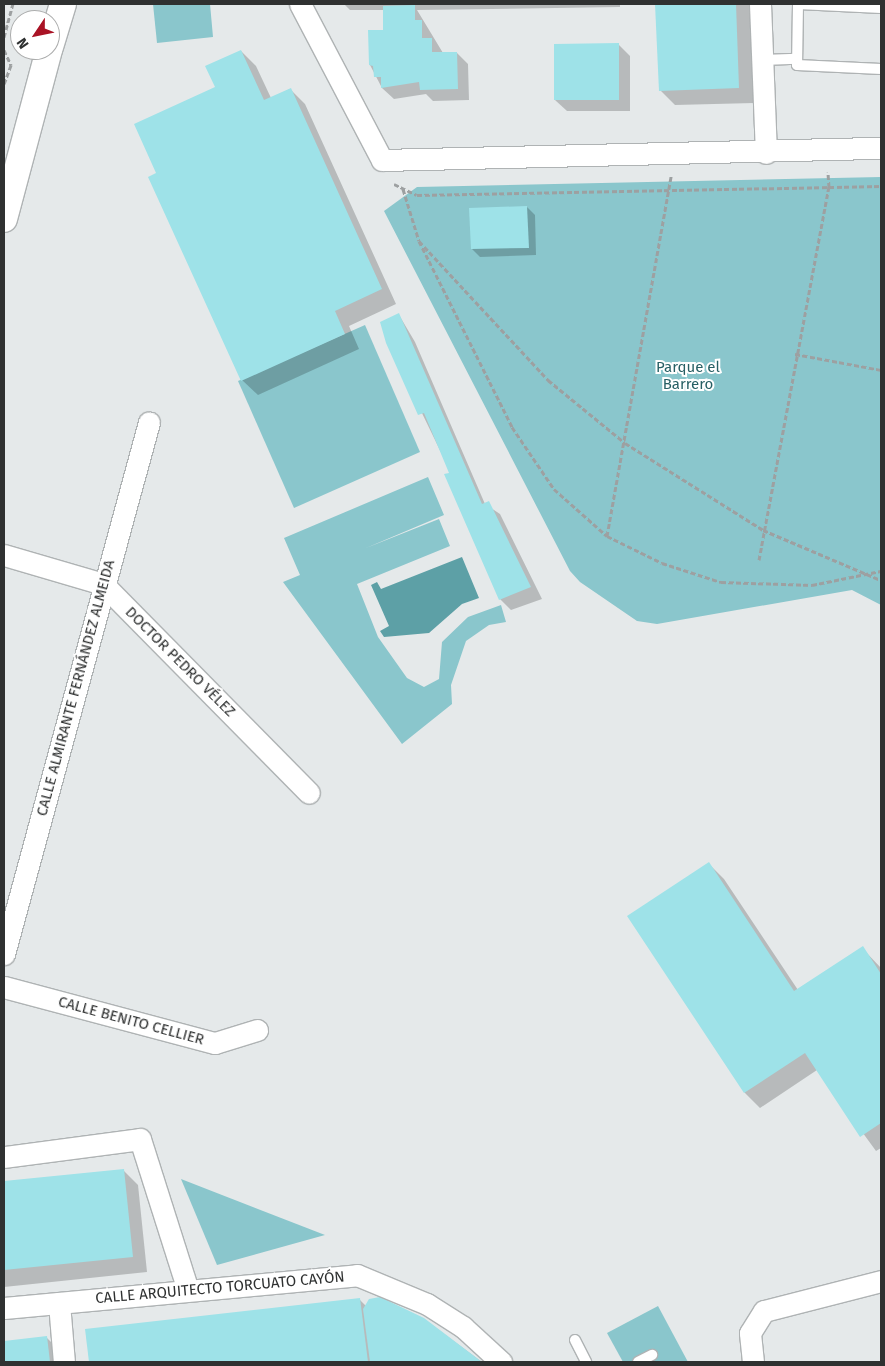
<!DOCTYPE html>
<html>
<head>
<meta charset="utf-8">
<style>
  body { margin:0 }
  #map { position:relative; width:885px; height:1366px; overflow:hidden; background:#e5e9ea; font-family:"Fira Sans",sans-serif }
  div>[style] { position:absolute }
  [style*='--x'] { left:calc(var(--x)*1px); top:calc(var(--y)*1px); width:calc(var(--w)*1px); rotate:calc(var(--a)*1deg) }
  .green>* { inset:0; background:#8ac6cc }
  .water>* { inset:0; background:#5da0a6 }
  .shadow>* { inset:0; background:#0003 }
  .building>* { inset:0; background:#9ee2e8 }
  .path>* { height:3px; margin-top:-1.5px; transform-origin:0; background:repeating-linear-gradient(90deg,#9da0a1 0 5px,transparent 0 7.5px) }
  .roads { filter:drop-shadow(1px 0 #afb3b4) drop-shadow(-1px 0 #afb3b4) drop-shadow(0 1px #afb3b4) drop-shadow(0 -1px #afb3b4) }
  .service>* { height:10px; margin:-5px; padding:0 5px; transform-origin:5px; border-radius:5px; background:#fff }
  .minor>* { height:21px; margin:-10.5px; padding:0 10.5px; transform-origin:10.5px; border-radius:10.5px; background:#fff }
  .tertiary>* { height:26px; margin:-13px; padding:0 13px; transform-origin:13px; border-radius:13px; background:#fff }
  span { translate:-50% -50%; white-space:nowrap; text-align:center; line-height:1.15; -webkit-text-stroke:4px #fff; paint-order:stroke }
  .park-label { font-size:15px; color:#265f64 }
  .street-label { font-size:15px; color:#2f3131 }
  .frame { position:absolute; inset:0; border:5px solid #2f3131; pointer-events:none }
  .north { position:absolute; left:10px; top:10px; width:50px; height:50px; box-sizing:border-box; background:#fff; border:1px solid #acadad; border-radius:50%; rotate:236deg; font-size:14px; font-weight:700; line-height:20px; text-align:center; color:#2f3131 }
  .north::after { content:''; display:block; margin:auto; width:18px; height:22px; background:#a91325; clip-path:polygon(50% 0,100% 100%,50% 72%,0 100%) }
</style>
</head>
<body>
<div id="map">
  <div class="green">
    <i style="clip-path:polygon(153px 4px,210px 4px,213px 37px,157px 43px)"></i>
    <i style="clip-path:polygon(881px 177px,881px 605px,852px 590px,657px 624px,637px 621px,580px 582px,570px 571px,384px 211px,417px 187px)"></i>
    <i style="clip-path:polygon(365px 325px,420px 452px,294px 508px,238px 381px)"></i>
    <i style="clip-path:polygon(428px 477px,444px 515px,366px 548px,439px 519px,450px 546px,357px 584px,378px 637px,407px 678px,424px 687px,439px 679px,442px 642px,468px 617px,501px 605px,506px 622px,489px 625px,466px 641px,451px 685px,452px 704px,402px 744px,283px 582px,300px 575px,284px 538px)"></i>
    <i style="clip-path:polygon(181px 1179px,325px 1235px,217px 1265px)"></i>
    <i style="clip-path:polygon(658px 1306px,688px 1362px,623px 1362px,607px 1333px)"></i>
  </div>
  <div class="water">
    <i style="clip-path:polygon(462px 557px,479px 598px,462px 604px,429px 633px,384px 637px,380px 631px,389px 626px,371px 585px,377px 582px,381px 589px)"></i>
  </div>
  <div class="shadow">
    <i style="clip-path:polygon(344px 4px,620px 4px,620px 7px,417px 10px,443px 53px,457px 53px,468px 64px,469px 100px,433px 101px,426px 94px,394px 99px,382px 88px,370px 65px,384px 32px,384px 10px,350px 10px)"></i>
    <i style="clip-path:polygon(657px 4px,750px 4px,754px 103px,675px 105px,660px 90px)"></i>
    <i style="clip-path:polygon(618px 44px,630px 56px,630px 111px,567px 111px,555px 100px)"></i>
    <i style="clip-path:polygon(241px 51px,256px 66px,271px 98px,290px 89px,305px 104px,396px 304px,349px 326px,359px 349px,258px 395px,242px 380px,158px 173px)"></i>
    <i style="clip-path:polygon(527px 207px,535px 215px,536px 255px,480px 257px,472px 249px)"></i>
    <i style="clip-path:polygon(399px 315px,415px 342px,485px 504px,500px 514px,542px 599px,511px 610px,500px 599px,451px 473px,388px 343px)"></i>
    <i style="clip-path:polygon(709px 864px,724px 879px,798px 990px,862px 948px,881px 968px,881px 1148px,876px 1151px,817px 1070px,760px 1108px,745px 1093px,629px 917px)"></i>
    <i style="clip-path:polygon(123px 1170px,138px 1185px,147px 1272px,4px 1287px,4px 1182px)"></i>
    <i style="clip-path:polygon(360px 1300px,366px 1306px,424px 1319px,482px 1362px,90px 1362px,86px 1330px)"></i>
    <i style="clip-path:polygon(46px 1337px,61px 1352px,63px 1362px,4px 1362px,4px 1342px)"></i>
  </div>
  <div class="building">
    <i style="clip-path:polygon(655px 4px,736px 4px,739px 88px,659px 91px)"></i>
    <i style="clip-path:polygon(415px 5px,415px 20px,422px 20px,422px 38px,432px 38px,432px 52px,457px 52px,458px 89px,420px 90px,419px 82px,381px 88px,381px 77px,374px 77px,373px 66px,369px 65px,368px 30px,383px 30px,383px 6px)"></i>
    <i style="clip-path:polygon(619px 43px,619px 100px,554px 100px,554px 44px)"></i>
    <i style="clip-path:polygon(241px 50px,264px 100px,291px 88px,382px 289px,335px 311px,345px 334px,241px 381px,148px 177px,156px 173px,134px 124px,215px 87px,205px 66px)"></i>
    <i style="clip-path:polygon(527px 206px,529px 248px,471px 249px,469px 208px)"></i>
    <i style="clip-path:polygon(399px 313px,482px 504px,489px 501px,531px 587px,499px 600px,444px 474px,449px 473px,424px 413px,418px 415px,386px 343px,380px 322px)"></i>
    <i style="clip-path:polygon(709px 862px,794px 991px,863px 946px,881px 974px,881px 1123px,860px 1137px,805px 1053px,744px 1093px,627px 916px)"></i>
    <i style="clip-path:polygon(124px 1169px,133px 1257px,4px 1270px,4px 1181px)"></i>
    <i style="clip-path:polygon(380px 1297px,424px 1318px,482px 1362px,370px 1362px,363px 1309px,369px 1299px)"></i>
    <i style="clip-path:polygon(360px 1298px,368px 1362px,89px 1362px,85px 1329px)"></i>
    <i style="clip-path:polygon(47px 1336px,50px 1362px,4px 1362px,4px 1341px)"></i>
  </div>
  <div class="path">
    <i style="--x:4;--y:37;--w:34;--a:-75"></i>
    <i style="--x:4;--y:50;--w:17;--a:65"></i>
    <i style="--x:11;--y:65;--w:20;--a:110"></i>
    <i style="--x:394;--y:184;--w:25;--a:26"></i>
    <i style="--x:417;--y:195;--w:464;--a:-1.1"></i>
    <i style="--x:403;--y:189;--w:54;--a:72.9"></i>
    <i style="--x:419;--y:241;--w:190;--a:47.1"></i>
    <i style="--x:548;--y:380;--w:99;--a:39.3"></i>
    <i style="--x:625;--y:443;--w:163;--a:32.2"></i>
    <i style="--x:763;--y:530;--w:128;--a:23"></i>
    <i style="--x:419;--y:241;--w:208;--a:63.4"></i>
    <i style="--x:512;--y:427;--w:75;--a:55.9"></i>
    <i style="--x:554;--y:489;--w:71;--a:41.6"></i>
    <i style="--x:607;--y:536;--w:61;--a:26.1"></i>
    <i style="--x:662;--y:563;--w:62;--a:17.9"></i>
    <i style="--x:721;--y:582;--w:91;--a:1.9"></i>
    <i style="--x:812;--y:585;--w:70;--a:-11.5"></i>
    <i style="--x:795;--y:354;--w:87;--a:10.5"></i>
    <i style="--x:607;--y:536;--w:366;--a:-79.9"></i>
    <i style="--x:759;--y:560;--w:380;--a:-79.4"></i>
    <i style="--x:829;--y:187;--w:15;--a:-94"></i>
  </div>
  <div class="roads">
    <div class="service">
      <i style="--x:881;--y:8;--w:83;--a:-177.2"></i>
      <i style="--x:798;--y:4;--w:61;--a:90.9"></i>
      <i style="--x:797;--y:65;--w:84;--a:2.7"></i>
      <i style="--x:762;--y:60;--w:35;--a:-2"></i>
      <i style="--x:575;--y:1340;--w:25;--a:63"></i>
      <i style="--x:638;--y:1362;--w:16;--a:-27"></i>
    </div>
    <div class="minor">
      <i style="--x:300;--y:4;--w:176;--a:62.3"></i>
      <i style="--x:382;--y:160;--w:499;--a:-1.4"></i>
      <i style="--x:760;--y:4;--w:149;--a:87.7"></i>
      <i style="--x:4;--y:555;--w:103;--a:16.3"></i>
      <i style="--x:103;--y:584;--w:293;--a:45.4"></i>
      <i style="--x:4;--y:954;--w:551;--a:-74.75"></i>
      <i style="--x:4;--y:987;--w:218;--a:14.9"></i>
      <i style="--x:215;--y:1043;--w:44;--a:-17.2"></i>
      <i style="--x:4;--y:1157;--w:137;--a:-7.5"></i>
      <i style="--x:140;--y:1139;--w:158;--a:72.4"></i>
      <i style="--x:59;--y:1303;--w:59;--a:85.2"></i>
      <i style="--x:4;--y:1308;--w:355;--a:-5.3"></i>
      <i style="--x:357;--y:1275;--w:76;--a:22.5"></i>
      <i style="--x:427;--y:1304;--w:43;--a:32.6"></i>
      <i style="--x:463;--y:1327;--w:52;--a:42.6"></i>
      <i style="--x:753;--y:1362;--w:29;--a:-96"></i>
      <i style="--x:750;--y:1333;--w:26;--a:-58"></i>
      <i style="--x:764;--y:1311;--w:121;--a:-14.4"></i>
    </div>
    <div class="tertiary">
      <i style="--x:50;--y:47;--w:45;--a:-73.2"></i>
      <i style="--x:4;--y:219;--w:175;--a:-75.1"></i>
    </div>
  </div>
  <div class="park-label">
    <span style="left:688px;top:376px">Parque el<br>Barrero</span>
  </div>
  <div class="street-label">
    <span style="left:180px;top:662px;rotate:45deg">DOCTOR PEDRO VÉLEZ</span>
    <span style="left:76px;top:688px;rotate:-75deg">CALLE ALMIRANTE FERNÁNDEZ ALMEIDA</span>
    <span style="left:131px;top:1021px;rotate:15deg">CALLE BENITO CELLIER</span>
    <span style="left:220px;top:1288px;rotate:-5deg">CALLE ARQUITECTO TORCUATO CAYÓN</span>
  </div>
  <div class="frame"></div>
  <div class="north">N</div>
</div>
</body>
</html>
